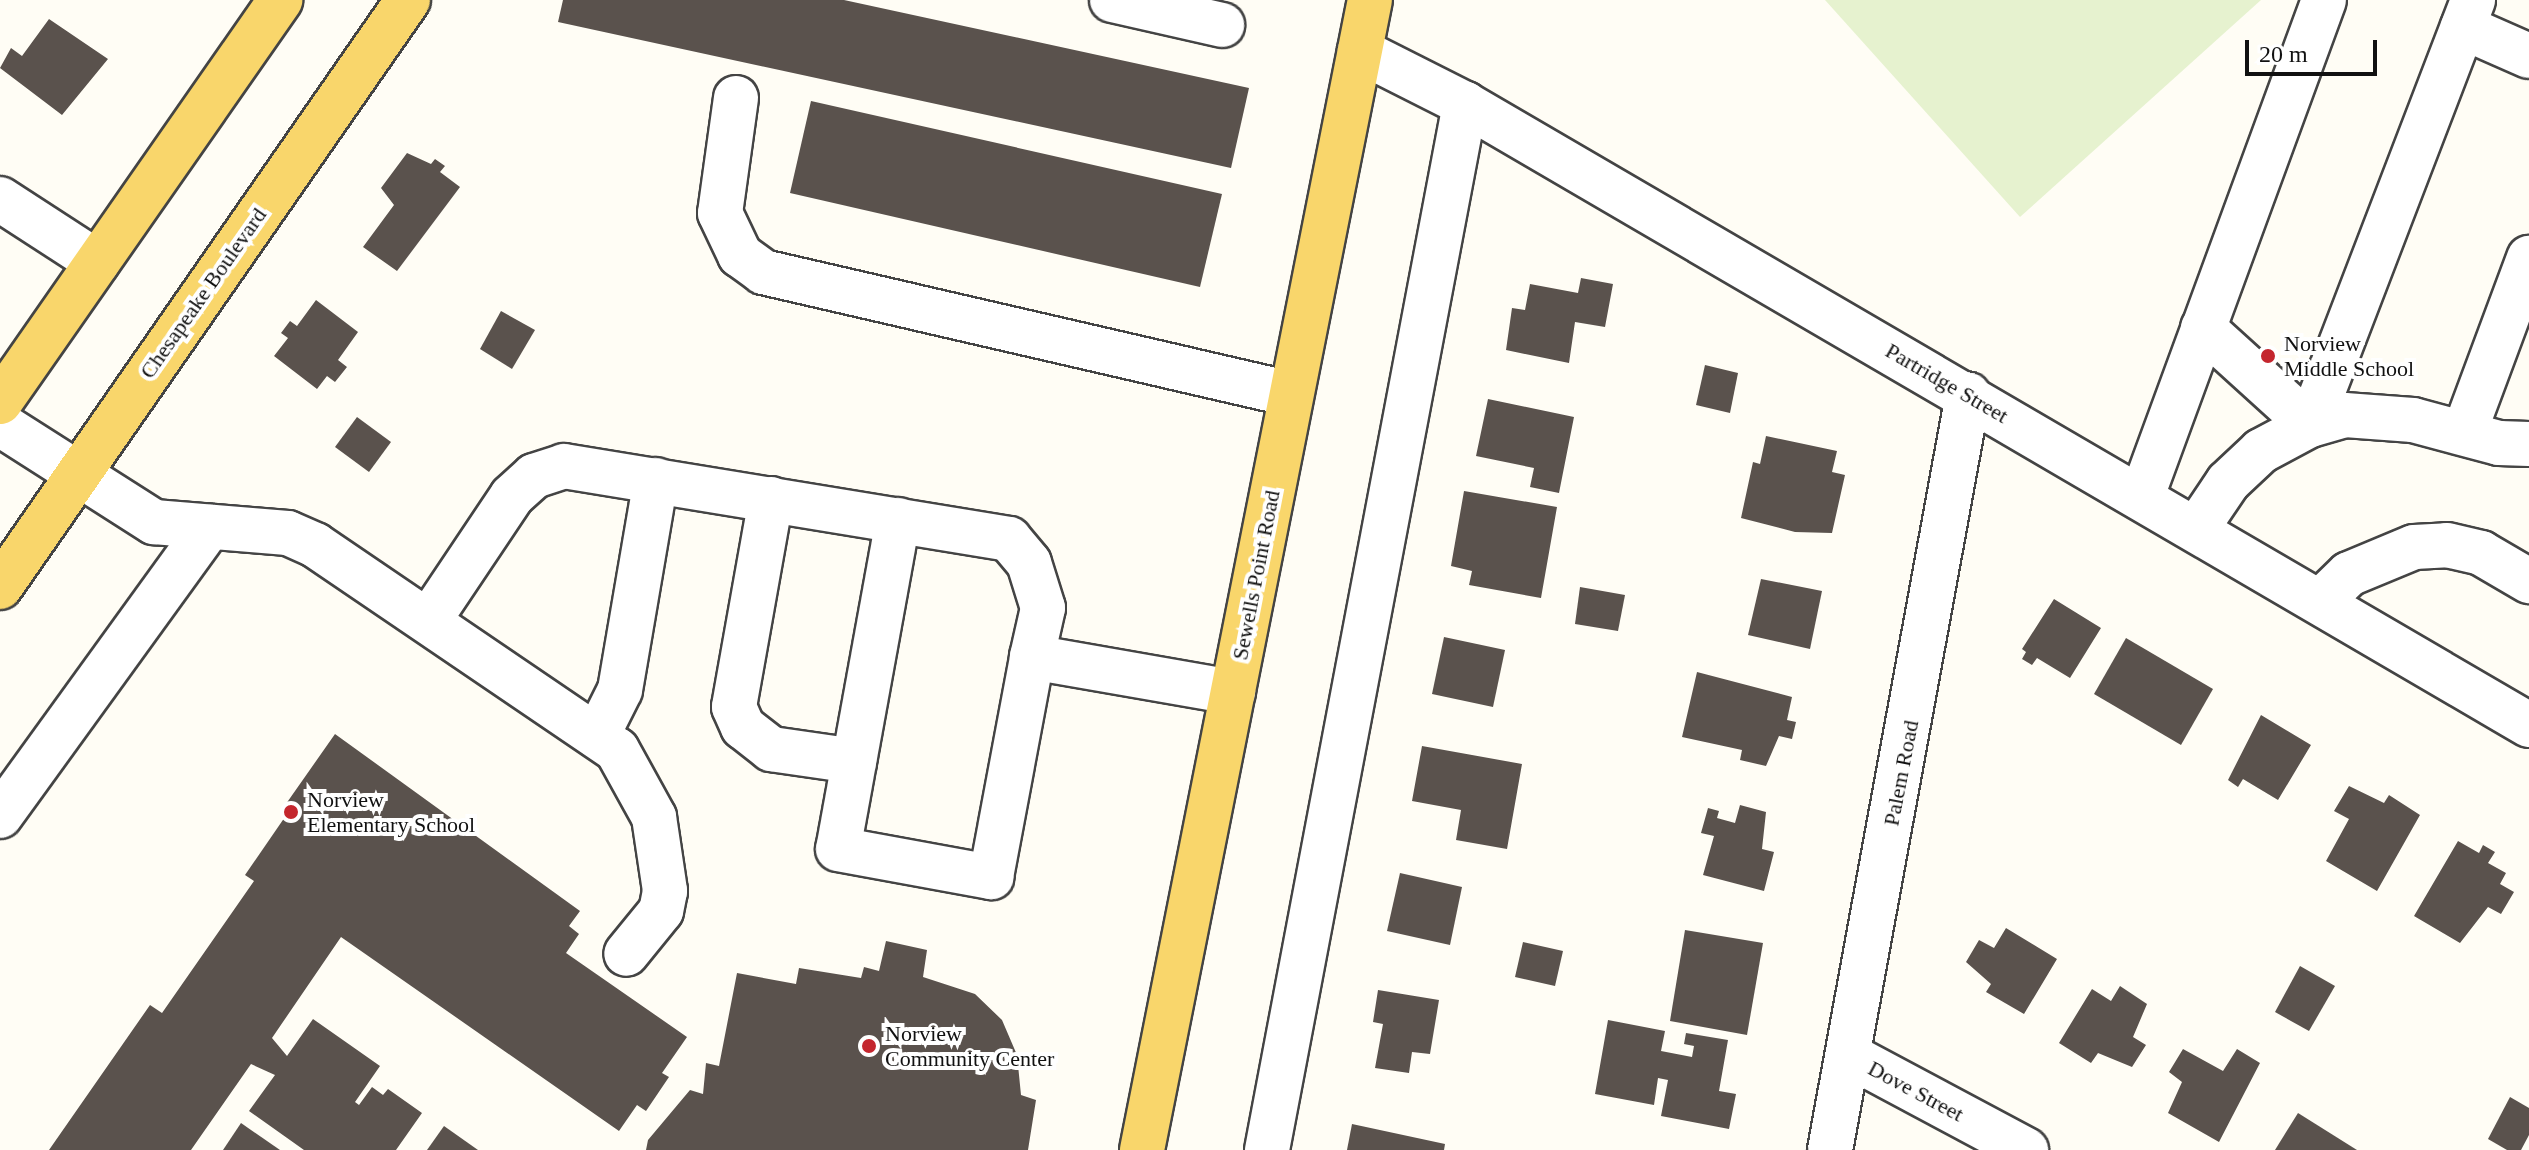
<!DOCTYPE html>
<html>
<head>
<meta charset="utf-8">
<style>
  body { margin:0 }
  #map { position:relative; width:2529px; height:1150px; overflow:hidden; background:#fffdf5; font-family:Georgia,serif }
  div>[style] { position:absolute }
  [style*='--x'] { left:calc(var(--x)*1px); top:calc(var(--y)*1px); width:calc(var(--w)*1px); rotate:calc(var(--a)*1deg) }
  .pitch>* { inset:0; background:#e6f2cf }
  .building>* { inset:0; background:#5a524d }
  .roads { filter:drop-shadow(2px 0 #444) drop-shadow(-2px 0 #444) drop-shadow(0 2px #444) drop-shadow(0 -2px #444) }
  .minor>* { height:44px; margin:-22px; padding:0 22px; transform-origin:22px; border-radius:22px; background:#fff }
  .major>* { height:44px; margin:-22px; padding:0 22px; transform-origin:22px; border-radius:22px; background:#f9d66b }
  .dots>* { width:22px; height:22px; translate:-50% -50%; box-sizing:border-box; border:4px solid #fff; border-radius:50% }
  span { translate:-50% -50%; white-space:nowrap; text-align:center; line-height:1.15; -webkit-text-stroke:8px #fff; paint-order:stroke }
  .street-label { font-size:22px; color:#111 }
  .poi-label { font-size:22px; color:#111 }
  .left { translate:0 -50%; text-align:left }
  .scale { position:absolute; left:2245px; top:40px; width:132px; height:36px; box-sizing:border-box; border:4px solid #111; border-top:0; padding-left:10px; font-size:24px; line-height:28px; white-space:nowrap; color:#111; -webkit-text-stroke:6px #fff; paint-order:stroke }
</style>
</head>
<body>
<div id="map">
  <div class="pitch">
    <i style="clip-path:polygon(1825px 0,2261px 0,2020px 217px)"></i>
  </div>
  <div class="building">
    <i style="clip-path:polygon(563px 0,844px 0,1249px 88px,1231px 168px,558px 22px)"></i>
    <i style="clip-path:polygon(49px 19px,108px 59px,62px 115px,0 68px,11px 48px,22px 56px)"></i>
    <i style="clip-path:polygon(811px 101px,1222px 194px,1200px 287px,790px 193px)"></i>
    <i style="clip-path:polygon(407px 153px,431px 164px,435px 159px,445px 166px,440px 172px,460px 187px,397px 271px,363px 247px,394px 205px,381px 188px)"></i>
    <i style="clip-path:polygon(1581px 278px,1613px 284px,1605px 327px,1575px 322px,1569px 363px,1506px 350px,1512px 308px,1525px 310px,1530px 284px,1578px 293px)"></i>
    <i style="clip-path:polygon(316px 300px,358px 332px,338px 360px,347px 367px,335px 382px,327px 376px,317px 389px,274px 356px,288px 338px,281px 333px,290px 321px,297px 326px)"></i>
    <i style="clip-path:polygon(501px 311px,535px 330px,512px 369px,480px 349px)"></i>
    <i style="clip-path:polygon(1705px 365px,1738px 373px,1730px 413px,1696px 405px)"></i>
    <i style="clip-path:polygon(1488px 399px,1574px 417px,1559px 493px,1530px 487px,1534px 468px,1476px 456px)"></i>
    <i style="clip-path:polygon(357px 417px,391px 442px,369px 472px,335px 447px)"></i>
    <i style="clip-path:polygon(1766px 436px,1837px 451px,1832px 472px,1845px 475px,1832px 533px,1795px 532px,1741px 518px,1753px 462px,1760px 464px)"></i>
    <i style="clip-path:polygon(1464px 491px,1557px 507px,1541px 598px,1469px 585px,1472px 571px,1451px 566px)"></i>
    <i style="clip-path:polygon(1761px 579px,1822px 591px,1810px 649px,1748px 635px)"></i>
    <i style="clip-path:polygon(1580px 587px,1625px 595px,1618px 631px,1575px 624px)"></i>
    <i style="clip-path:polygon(2054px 599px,2101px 628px,2070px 678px,2037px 658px,2032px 665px,2022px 659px,2026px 652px,2022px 649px)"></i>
    <i style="clip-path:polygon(1444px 637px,1505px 650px,1493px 707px,1432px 694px)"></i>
    <i style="clip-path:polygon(2126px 638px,2213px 689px,2181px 745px,2094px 694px)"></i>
    <i style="clip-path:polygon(1697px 672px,1792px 697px,1787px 720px,1796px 722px,1792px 739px,1779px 736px,1766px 766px,1740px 760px,1742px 750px,1682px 737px)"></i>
    <i style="clip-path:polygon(2261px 715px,2311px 745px,2278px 800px,2243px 779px,2238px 787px,2228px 780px)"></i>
    <i style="clip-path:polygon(335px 734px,580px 911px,569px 926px,579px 934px,566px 953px,687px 1037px,662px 1073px,669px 1077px,646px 1111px,637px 1105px,619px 1131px,341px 937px,272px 1038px,287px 1056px,313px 1019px,380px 1066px,355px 1102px,359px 1105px,372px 1087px,383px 1095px,388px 1089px,422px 1113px,396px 1150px,304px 1150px,249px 1111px,275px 1075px,251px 1064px,191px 1150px,49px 1150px,150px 1005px,162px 1013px,254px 881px,245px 875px,287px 814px,281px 811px)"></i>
    <i style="clip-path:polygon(1422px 746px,1522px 764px,1507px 849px,1456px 840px,1461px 810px,1412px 801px)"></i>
    <i style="clip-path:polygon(2349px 786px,2384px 803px,2389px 795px,2420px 815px,2377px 891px,2326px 861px,2349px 819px,2334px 811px)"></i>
    <i style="clip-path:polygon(1740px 805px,1766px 812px,1762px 849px,1774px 852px,1764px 891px,1703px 875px,1714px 836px,1701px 833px,1708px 808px,1719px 811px,1717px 818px,1735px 823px)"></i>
    <i style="clip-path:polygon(2458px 841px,2479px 853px,2483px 845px,2495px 852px,2488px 863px,2506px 873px,2500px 884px,2514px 892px,2501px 914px,2488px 907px,2460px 943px,2414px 916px)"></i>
    <i style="clip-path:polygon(1400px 873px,1462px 887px,1450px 945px,1387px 931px)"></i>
    <i style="clip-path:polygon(2006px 928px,2057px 959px,2024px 1014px,1986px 992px,1991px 984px,1966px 962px,1979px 940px,1994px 948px)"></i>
    <i style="clip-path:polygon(1685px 930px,1763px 943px,1747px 1035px,1670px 1021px)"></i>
    <i style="clip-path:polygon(886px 941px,927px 950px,923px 977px,975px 994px,1002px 1020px,1017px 1055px,1021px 1095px,1036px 1100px,1028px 1150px,646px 1150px,648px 1140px,690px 1090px,703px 1094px,706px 1063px,719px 1066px,737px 973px,796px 984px,799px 968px,861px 978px,864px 967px,879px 971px)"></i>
    <i style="clip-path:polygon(1523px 942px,1563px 951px,1555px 986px,1515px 977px)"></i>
    <i style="clip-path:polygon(2300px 966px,2335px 986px,2309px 1031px,2275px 1012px)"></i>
    <i style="clip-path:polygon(2120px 986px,2147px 1004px,2133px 1037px,2146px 1045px,2132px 1067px,2098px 1053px,2091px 1063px,2059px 1043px,2092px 989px,2111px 1001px)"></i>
    <i style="clip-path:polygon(1378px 990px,1439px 1000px,1430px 1054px,1412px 1052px,1409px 1073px,1375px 1068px,1383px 1024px,1373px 1022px)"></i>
    <i style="clip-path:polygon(1608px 1020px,1665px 1031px,1661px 1051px,1692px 1057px,1694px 1046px,1684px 1044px,1686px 1033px,1728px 1040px,1719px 1091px,1736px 1094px,1729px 1129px,1661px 1116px,1668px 1080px,1658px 1078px,1654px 1105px,1595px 1094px)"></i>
    <i style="clip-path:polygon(2183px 1049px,2223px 1071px,2237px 1049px,2260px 1063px,2219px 1142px,2168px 1113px,2182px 1082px,2169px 1072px)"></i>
    <i style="clip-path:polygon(2510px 1097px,2529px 1108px,2529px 1135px,2521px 1150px,2507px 1150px,2488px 1139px)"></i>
    <i style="clip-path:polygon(2298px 1113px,2357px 1150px,2275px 1150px)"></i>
    <i style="clip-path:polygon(241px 1123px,280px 1150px,223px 1150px)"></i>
    <i style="clip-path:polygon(1352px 1124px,1445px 1144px,1444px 1150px,1347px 1150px)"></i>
    <i style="clip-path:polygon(444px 1126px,478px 1150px,427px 1150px)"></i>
  </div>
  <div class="roads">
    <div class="minor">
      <i style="--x:1112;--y:0;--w:113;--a:12.8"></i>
      <i style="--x:2463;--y:27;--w:72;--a:23.7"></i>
      <i style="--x:1360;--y:51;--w:118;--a:26.8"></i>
      <i style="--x:1465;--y:104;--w:1232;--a:30.27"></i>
      <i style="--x:736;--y:98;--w:116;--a:97.9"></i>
      <i style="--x:720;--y:213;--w:47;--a:64.5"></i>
      <i style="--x:740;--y:255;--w:29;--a:36"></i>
      <i style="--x:763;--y:272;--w:542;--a:13.01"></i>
      <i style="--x:0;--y:199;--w:116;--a:33"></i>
      <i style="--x:2203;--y:328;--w:144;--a:42.2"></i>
      <i style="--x:2310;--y:425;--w:455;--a:-69"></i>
      <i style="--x:0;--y:424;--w:183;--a:32.5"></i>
      <i style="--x:154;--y:522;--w:134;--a:4.7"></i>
      <i style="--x:288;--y:533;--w:30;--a:24"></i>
      <i style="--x:315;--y:545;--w:365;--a:34.2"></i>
      <i style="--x:617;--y:750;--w:77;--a:61.1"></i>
      <i style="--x:654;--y:817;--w:75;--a:81.5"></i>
      <i style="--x:665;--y:891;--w:20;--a:101"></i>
      <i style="--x:661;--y:911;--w:55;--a:129.1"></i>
      <i style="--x:2464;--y:433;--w:187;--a:-69.6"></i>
      <i style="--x:2142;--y:496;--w:528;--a:-69.85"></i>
      <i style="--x:771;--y:499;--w:211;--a:100.1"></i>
      <i style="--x:734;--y:707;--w:22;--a:66"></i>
      <i style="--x:743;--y:727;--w:36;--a:38"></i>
      <i style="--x:771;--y:749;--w:84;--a:8.2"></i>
      <i style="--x:898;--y:520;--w:334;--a:100.3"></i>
      <i style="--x:838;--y:849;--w:156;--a:10.4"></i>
      <i style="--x:991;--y:877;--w:224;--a:-79.4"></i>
      <i style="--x:2197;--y:528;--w:55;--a:-56"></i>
      <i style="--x:2228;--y:482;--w:45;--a:-43.2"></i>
      <i style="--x:2261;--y:451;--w:55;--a:-28"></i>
      <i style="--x:2310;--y:425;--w:36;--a:-16"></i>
      <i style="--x:2345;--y:415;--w:68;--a:4.2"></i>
      <i style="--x:2413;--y:420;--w:89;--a:15"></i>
      <i style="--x:2499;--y:443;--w:30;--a:2"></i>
      <i style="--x:2321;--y:601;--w:39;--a:-44"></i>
      <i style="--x:2349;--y:574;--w:70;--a:-22.6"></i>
      <i style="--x:2414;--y:547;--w:33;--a:-3"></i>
      <i style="--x:2447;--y:545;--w:35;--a:13"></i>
      <i style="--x:2481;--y:553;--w:56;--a:30.3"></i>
      <i style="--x:429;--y:620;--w:149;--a:-56.2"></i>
      <i style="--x:512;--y:496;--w:30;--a:-42"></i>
      <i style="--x:534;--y:476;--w:32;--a:-18"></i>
      <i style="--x:564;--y:466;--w:451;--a:9.3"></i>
      <i style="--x:1009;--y:539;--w:31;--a:50"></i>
      <i style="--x:1029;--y:563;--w:47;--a:72.7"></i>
      <i style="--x:1043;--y:608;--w:50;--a:102.7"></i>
      <i style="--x:1032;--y:657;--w:204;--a:9.9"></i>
      <i style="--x:597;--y:736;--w:51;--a:-63.4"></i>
      <i style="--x:620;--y:690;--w:213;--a:-80.3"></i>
      <i style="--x:0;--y:816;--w:357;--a:-54.1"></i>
      <i style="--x:1848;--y:1055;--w:202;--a:28.1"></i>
      <i style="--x:1267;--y:1150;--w:1065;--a:-79.28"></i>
      <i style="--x:1830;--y:1150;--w:768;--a:-79.64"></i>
    </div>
    <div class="major">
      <i style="--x:0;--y:402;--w:490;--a:-55.1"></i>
      <i style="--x:0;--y:587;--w:715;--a:-55.2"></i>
      <i style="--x:1142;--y:1150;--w:1172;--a:-78.79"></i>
    </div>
  </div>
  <div class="dots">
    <i style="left:2268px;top:356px;background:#c4262e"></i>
    <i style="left:291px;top:812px;background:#c4262e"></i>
    <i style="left:869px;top:1046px;background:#c4262e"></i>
  </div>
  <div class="street-label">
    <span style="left:203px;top:293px;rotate:-55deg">Chesapeake Boulevard</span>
    <span style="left:1947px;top:383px;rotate:30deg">Partridge Street</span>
    <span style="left:1256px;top:575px;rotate:-79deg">Sewells Point Road</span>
    <span style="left:1901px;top:773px;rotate:-79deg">Palem Road</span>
    <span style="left:1916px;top:1091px;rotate:28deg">Dove Street</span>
  </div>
  <div class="poi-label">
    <span class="left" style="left:2284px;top:356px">Norview<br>Middle School</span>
    <span class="left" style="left:307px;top:812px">Norview<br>Elementary School</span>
    <span class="left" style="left:885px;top:1046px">Norview<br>Community Center</span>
  </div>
  <div class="scale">20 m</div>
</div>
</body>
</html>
